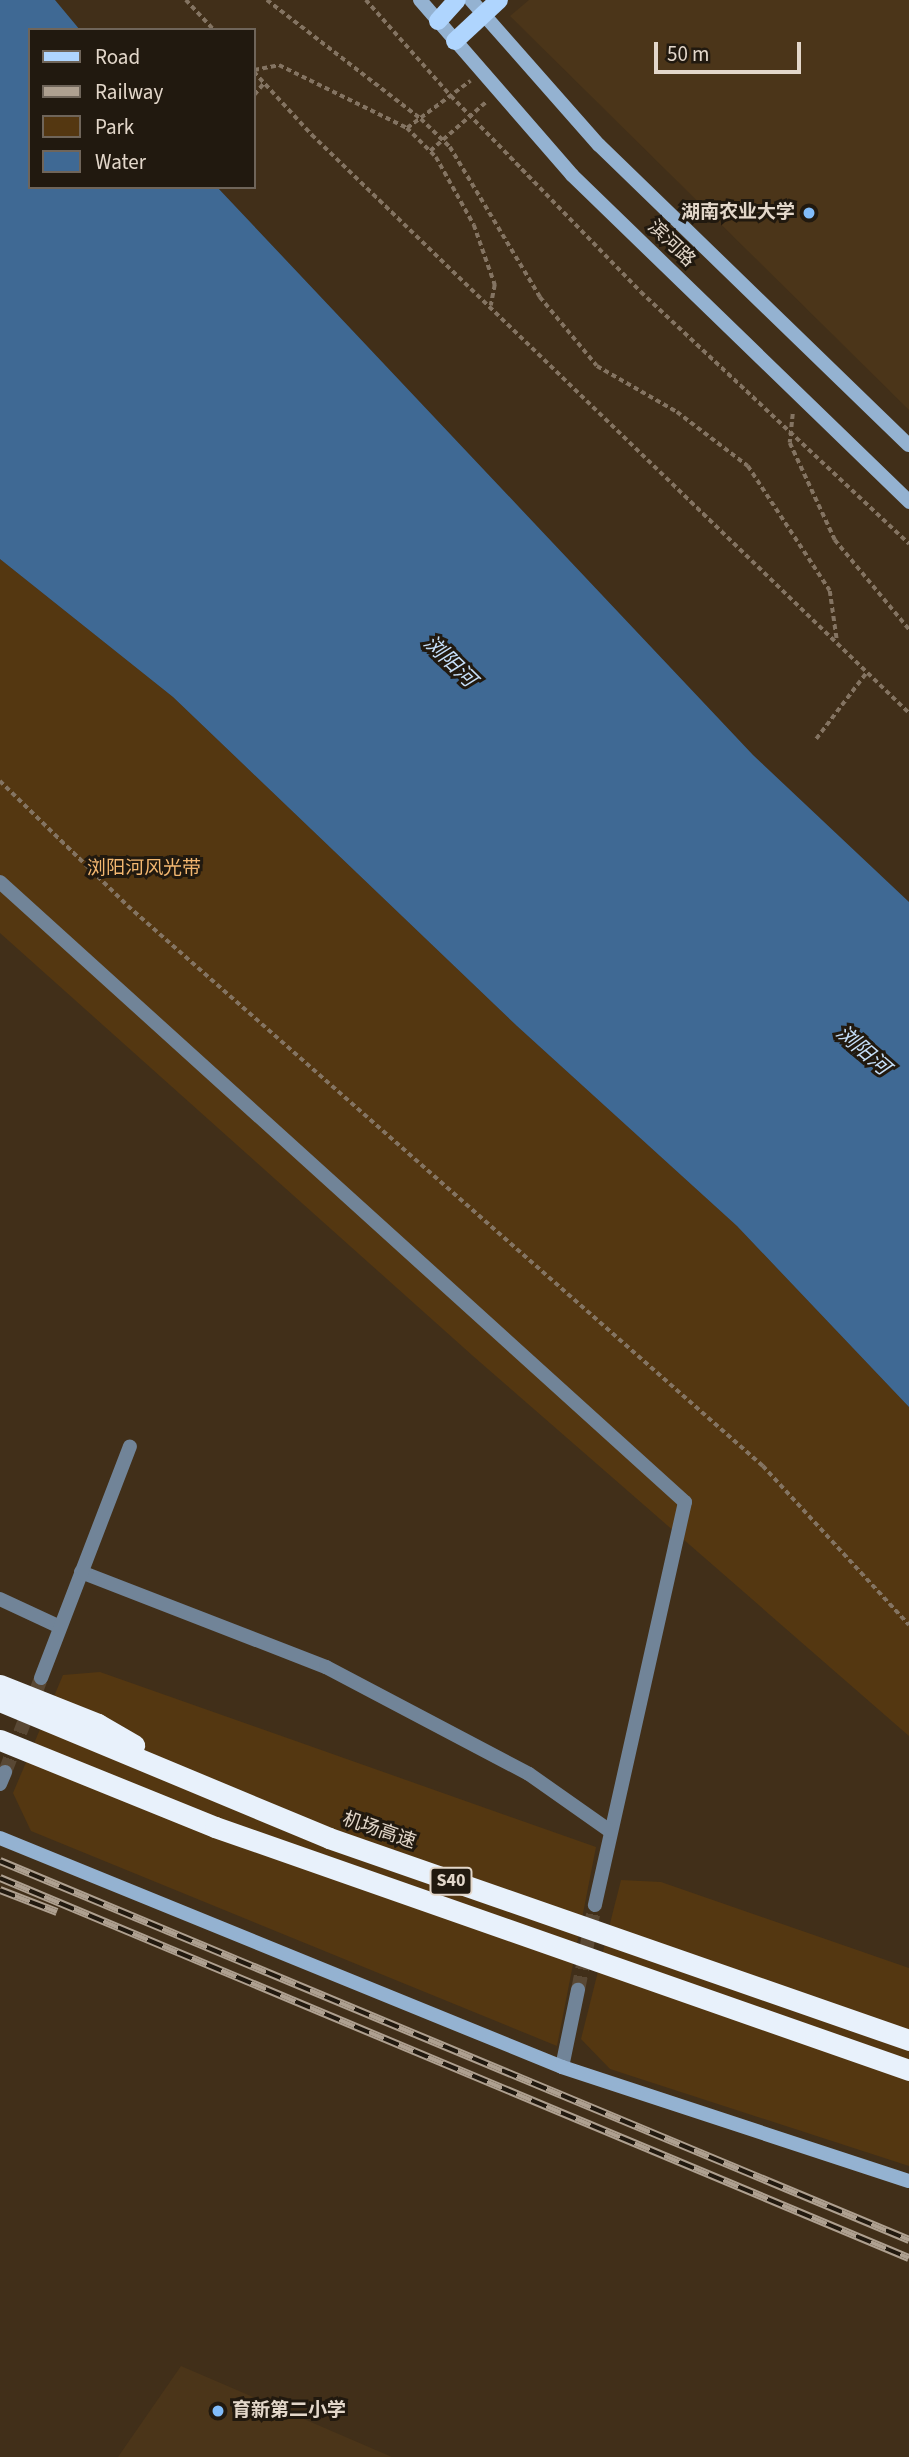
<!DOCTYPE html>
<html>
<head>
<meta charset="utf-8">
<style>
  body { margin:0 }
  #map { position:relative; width:909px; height:2457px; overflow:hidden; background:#412f19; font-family:"Source Sans 3","Noto Sans SC",sans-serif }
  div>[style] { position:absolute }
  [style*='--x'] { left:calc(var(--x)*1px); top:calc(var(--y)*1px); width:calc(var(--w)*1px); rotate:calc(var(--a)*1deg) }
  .built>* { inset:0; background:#4b3519 }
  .green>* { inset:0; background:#543711 }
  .water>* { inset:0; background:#3f6994 }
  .street-tunnel>* { height:14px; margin-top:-7px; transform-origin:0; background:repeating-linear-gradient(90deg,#594834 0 14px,transparent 0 21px) }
  .path>* { height:3.5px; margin-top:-1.75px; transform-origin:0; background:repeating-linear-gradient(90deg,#847462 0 5px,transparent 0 8.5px) }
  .street>* { height:14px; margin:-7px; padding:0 7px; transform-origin:7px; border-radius:7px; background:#718498 }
  .secondary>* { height:14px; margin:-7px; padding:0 7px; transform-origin:7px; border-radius:7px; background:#94b2d1 }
  .primary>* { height:18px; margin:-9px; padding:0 9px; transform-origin:9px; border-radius:9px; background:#afd5fe }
  .highway>* { height:21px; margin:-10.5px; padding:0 10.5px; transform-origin:10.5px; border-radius:10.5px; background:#e8f1fb }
  .rail>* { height:8px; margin-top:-4px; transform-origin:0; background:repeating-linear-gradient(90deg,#21190f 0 16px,#aea090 0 32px); box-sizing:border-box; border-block:2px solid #aea090 }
  .dots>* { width:19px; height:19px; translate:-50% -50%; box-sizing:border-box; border:4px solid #21190f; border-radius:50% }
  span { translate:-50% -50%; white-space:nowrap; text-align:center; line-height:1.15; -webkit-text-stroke:6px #21190f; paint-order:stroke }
  .shield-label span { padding:2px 5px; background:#21190f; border:2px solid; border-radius:5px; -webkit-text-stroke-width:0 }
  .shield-label { font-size:18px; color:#e3d7ca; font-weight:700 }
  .poi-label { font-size:19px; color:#e3d7ca; font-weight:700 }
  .right { translate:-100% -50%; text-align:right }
  .left { translate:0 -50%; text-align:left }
  .street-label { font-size:19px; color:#e3d7ca }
  .park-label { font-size:19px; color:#f3b770 }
  .water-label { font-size:21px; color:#c6dff9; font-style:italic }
  .legend { position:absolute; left:28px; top:28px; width:228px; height:161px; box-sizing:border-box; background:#21190f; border:2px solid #6f655a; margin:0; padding:9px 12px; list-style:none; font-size:21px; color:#e3d7ca }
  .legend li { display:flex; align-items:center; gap:14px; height:35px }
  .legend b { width:35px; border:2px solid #6f655a }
  .scale { position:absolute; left:654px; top:42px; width:147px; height:32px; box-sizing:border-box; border:4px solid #e3d7ca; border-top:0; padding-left:9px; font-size:21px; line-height:24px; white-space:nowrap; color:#e3d7ca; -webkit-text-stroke:5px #21190f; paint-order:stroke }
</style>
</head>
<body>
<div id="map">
  <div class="built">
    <i style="clip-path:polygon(529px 0,909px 0,909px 410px,510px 16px)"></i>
    <i style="clip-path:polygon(181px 2366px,392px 2457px,118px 2457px)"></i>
  </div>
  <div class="green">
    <i style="clip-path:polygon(0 559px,173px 697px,517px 1026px,737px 1226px,909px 1407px,909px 1736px,473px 1356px,0 933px)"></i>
    <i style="clip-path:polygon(100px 1672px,596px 1847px,557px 2046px,31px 1831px,13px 1793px,63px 1675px)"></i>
    <i style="clip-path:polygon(621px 1880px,661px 1882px,909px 1968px,909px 2166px,610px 2069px,581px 2039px)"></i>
  </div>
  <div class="water">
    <i style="clip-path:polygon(0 0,55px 0,80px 30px,30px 30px,30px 187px,217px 187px,753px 755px,909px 902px,909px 1407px,737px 1226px,517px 1026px,173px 697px,0 559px)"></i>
  </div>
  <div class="street-tunnel">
    <i style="--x:5;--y:1772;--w:101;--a:-69"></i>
    <i style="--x:578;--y:1990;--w:87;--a:-78.7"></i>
  </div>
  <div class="path">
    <i style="--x:186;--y:0;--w:41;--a:47"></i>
    <i style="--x:267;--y:0;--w:195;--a:37.7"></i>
    <i style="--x:421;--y:119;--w:40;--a:44"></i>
    <i style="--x:450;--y:147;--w:175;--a:59"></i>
    <i style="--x:540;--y:297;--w:89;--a:50.4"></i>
    <i style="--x:597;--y:366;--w:92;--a:29.9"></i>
    <i style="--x:677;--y:412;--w:89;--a:37.3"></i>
    <i style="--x:748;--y:466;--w:149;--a:56.7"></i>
    <i style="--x:830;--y:591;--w:49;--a:81.9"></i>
    <i style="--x:366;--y:0;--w:128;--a:48.5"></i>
    <i style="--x:451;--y:96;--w:273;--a:45.9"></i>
    <i style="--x:641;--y:292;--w:368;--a:43.2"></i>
    <i style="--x:254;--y:70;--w:25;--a:-11"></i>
    <i style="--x:279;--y:65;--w:143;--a:26.2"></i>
    <i style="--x:407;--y:128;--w:41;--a:45"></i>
    <i style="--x:436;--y:157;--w:78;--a:60.8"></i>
    <i style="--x:474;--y:225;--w:64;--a:70.7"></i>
    <i style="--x:495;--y:285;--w:21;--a:101"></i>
    <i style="--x:254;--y:72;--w:86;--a:47.4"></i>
    <i style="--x:312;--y:135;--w:831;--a:44.07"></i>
    <i style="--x:254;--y:95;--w:16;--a:-50"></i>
    <i style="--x:407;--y:128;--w:79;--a:-36.7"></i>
    <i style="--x:430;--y:151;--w:74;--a:-41.2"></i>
    <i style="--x:793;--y:414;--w:29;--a:96"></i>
    <i style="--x:790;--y:443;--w:107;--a:65.1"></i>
    <i style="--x:835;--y:540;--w:116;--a:50.3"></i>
    <i style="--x:816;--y:739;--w:84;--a:-52.7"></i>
    <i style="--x:0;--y:781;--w:179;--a:44.3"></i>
    <i style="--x:128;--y:906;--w:847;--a:41.41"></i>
    <i style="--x:763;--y:1466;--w:216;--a:47.4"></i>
  </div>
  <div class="street">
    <i style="--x:0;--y:882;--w:924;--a:42.15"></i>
    <i style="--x:685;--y:1502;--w:413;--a:102.6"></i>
    <i style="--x:81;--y:1572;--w:263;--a:21.2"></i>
    <i style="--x:326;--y:1667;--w:229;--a:27.8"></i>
    <i style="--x:529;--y:1774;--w:99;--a:35.1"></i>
    <i style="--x:0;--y:1599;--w:66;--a:25"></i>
    <i style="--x:41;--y:1678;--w:248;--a:-69"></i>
    <i style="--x:0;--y:1784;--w:13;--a:-67"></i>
    <i style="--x:562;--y:2067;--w:79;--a:-78.3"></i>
  </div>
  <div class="secondary">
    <i style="--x:420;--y:0;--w:232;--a:49"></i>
    <i style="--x:572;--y:175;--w:470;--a:44.1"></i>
    <i style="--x:471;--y:0;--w:193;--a:48.6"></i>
    <i style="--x:599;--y:145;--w:431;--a:44.1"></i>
    <i style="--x:0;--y:1838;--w:607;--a:22.17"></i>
    <i style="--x:562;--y:2067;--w:365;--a:18.2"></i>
  </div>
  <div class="primary">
    <i style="--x:438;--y:21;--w:28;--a:-48"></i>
    <i style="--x:455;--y:41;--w:60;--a:-43"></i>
  </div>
  <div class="highway">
    <i style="--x:0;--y:1685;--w:105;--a:21.7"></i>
    <i style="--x:98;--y:1724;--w:42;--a:30.3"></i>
    <i style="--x:0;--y:1701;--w:356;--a:22.6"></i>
    <i style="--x:329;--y:1838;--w:614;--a:19.2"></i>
    <i style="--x:0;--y:1740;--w:232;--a:22"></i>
    <i style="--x:215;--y:1827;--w:735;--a:19.3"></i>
  </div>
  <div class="rail">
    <i style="--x:0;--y:1861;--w:985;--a:22.63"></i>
    <i style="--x:0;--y:1878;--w:985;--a:22.69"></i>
    <i style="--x:0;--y:1890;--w:61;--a:21.1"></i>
  </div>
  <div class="dots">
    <i style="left:809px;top:213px;background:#81bcfa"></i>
    <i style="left:218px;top:2411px;background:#81bcfa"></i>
  </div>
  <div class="shield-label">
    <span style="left:451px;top:1881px">S40</span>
  </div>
  <div class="poi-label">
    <span class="right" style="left:795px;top:213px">湖南农业大学</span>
    <span class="left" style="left:232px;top:2411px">育新第二小学</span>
  </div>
  <div class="street-label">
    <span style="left:671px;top:244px;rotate:44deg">滨河路</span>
    <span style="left:379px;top:1831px;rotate:19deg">机场高速</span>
  </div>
  <div class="park-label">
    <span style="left:144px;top:869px">浏阳河风光带</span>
  </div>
  <div class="water-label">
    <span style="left:450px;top:661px;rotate:44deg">浏阳河</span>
    <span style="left:863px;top:1050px;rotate:41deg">浏阳河</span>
  </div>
  <ul class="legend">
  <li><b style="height:9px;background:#afd5fe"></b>Road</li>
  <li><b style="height:9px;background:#aea090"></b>Railway</li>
  <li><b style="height:19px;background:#543711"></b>Park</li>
  <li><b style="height:19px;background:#3f6994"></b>Water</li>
  </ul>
  <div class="scale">50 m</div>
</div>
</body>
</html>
